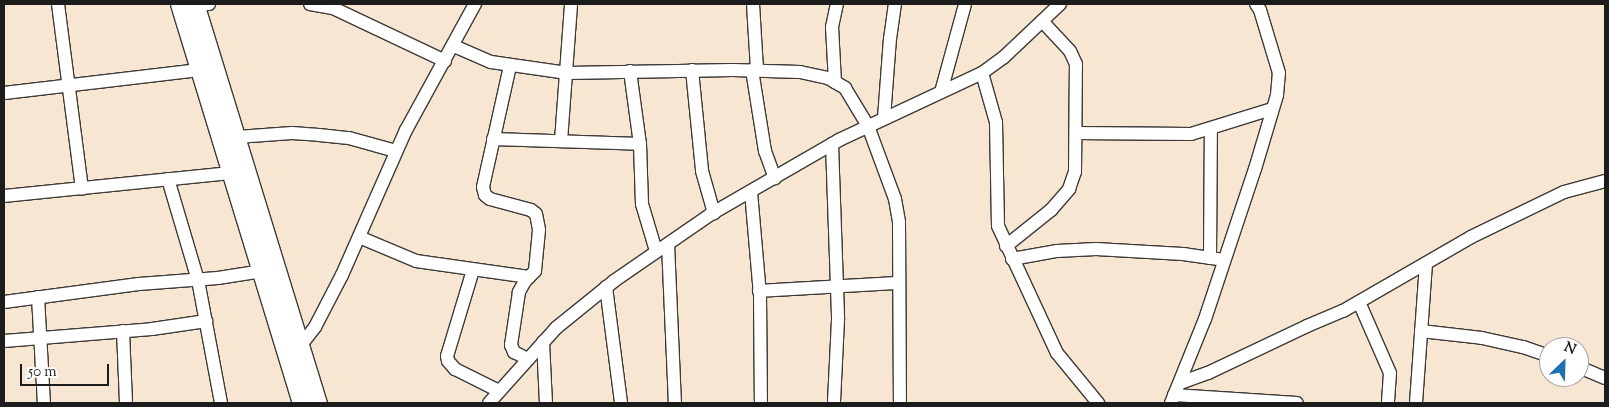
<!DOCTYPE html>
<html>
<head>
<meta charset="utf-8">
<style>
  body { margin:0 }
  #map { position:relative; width:1609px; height:407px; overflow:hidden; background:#f7e6d1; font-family:"Sorts Mill Goudy",serif }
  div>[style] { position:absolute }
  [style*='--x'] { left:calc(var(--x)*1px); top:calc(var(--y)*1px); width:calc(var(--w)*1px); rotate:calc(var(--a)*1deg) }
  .roads { filter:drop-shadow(1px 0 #3d3a37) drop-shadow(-1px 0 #3d3a37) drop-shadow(0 1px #3d3a37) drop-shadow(0 -1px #3d3a37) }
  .minor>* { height:12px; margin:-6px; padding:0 6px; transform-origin:6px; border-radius:6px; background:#fff }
  .highway>* { height:18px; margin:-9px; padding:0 9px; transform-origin:9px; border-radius:9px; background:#fff }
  span { translate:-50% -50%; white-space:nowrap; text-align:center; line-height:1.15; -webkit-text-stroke:4px #fff; paint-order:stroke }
  .frame { position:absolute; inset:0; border:5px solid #1c1c1c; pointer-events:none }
  .north { position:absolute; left:1539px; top:337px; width:50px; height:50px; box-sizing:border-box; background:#fff; border:1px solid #a4a4a4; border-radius:50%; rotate:24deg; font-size:14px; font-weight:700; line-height:20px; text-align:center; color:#1c1c1c }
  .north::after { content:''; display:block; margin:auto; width:18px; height:22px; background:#1f6fb2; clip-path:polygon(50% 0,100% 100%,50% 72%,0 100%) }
  .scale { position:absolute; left:20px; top:364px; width:89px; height:22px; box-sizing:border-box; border:2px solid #1c1c1c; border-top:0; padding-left:6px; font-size:15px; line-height:18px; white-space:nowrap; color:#1c1c1c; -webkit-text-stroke:4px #fff; paint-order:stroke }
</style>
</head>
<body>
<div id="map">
  <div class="roads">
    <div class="minor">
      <i style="--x:58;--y:4;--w:186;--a:82.6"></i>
      <i style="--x:310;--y:4;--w:23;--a:10"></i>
      <i style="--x:333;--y:8;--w:124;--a:25.3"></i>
      <i style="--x:753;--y:4;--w:66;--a:86.5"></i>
      <i style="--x:196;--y:5;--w:13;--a:-4"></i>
      <i style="--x:454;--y:46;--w:40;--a:23.4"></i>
      <i style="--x:491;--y:62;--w:77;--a:8.2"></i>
      <i style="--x:567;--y:73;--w:166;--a:-1"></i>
      <i style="--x:733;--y:70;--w:67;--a:1.7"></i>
      <i style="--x:800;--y:72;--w:29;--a:12"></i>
      <i style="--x:828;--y:78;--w:20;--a:30"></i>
      <i style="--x:845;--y:88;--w:44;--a:58.8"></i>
      <i style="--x:868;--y:126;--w:78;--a:69.7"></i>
      <i style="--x:895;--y:199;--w:23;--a:80"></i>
      <i style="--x:899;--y:222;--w:181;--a:89.7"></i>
      <i style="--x:510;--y:66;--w:124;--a:102.6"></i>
      <i style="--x:483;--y:187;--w:8;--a:76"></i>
      <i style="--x:485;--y:195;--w:6;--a:39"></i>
      <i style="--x:490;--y:199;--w:42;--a:15"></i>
      <i style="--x:531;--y:210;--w:6;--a:39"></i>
      <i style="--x:536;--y:214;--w:16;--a:79"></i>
      <i style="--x:539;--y:230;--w:41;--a:95.6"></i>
      <i style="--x:535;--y:271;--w:14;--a:135"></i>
      <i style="--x:525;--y:281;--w:13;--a:119"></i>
      <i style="--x:519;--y:292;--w:54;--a:98.6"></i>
      <i style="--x:511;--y:345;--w:8;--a:67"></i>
      <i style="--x:514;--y:352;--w:16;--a:27"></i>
      <i style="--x:692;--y:70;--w:101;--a:84.3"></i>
      <i style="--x:702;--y:171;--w:44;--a:74.1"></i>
      <i style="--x:752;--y:70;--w:82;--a:80.9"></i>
      <i style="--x:765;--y:151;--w:29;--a:70"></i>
      <i style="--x:630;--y:71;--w:74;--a:82.2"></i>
      <i style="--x:640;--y:144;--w:60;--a:88.1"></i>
      <i style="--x:642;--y:204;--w:49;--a:73.4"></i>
      <i style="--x:982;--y:73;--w:51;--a:74.1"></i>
      <i style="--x:996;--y:122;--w:104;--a:88.9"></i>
      <i style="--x:998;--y:226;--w:140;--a:65.1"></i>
      <i style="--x:1057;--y:353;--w:65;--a:50.6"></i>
      <i style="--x:835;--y:82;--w:55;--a:-93.1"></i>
      <i style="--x:832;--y:27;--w:24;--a:-78"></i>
      <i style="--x:941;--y:92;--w:91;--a:-74.7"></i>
      <i style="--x:4;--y:93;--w:197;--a:-6.7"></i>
      <i style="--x:884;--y:118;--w:79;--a:-85.7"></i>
      <i style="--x:890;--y:39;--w:35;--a:-82"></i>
      <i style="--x:1076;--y:133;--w:115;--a:0.5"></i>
      <i style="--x:1191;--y:134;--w:85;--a:-17.2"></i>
      <i style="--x:237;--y:137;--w:55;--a:-4.2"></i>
      <i style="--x:292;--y:133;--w:27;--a:4"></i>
      <i style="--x:319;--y:135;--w:30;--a:6"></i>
      <i style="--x:349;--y:138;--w:49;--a:15.5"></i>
      <i style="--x:493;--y:139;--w:147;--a:1.9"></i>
      <i style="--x:561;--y:141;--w:137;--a:-85.8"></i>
      <i style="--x:832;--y:144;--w:176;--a:88"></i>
      <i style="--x:838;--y:320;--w:83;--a:92.8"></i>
      <i style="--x:168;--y:179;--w:105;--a:73.5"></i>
      <i style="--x:198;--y:280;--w:125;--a:79.4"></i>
      <i style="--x:751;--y:192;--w:103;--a:85"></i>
      <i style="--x:760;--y:295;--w:108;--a:89.5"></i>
      <i style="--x:4;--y:196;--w:229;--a:-5.8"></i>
      <i style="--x:359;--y:237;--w:62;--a:22.8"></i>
      <i style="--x:416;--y:261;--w:114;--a:8.1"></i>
      <i style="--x:668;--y:244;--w:159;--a:87.5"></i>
      <i style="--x:1006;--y:246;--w:58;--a:-38.7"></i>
      <i style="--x:1051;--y:210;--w:28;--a:-49"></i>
      <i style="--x:1069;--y:189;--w:18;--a:-71"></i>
      <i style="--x:1075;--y:172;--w:108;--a:-89.5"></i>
      <i style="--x:1076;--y:64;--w:14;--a:-115"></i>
      <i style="--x:1070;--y:51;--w:41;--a:-133"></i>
      <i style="--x:1210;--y:258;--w:129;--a:-89.6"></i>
      <i style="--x:1012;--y:259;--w:46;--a:-10.1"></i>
      <i style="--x:1057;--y:251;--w:39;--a:-3"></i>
      <i style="--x:1096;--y:249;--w:87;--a:3.3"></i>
      <i style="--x:1183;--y:254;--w:41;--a:8.3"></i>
      <i style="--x:473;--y:270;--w:90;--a:106.8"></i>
      <i style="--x:447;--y:356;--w:5;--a:79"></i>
      <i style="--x:448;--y:361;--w:11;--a:49"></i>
      <i style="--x:455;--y:369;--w:49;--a:26.6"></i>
      <i style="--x:606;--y:287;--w:117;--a:82.6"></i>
      <i style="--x:759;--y:291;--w:140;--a:-3.3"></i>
      <i style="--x:38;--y:297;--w:106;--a:86.8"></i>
      <i style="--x:4;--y:302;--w:136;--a:-7.6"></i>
      <i style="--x:139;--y:284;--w:79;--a:-4.3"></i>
      <i style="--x:218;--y:278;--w:45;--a:-9"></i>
      <i style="--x:1359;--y:302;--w:77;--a:66.4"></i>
      <i style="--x:1390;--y:373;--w:30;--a:94"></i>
      <i style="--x:123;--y:331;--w:72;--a:87.6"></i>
      <i style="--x:1421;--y:331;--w:61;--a:6.5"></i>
      <i style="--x:1482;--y:338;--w:42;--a:12.4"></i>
      <i style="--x:1523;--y:347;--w:28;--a:19"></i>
      <i style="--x:4;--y:341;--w:148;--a:-4.6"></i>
      <i style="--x:152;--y:329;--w:55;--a:-8.4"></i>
      <i style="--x:543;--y:342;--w:61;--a:87.2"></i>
      <i style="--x:301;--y:345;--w:23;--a:-52"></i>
      <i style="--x:315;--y:327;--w:59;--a:-62.6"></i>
      <i style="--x:342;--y:275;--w:158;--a:-66.2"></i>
      <i style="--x:406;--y:130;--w:144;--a:-61.3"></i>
      <i style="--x:1579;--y:367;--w:28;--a:23"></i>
      <i style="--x:1180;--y:383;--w:30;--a:-20"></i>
      <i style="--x:1208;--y:373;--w:110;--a:-25.4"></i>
      <i style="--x:1307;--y:326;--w:39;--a:-23"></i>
      <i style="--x:1343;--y:311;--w:148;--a:-30"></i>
      <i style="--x:1471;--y:237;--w:103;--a:-25.8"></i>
      <i style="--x:1564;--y:192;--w:42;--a:-15"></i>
      <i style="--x:1174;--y:395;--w:123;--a:3.7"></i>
      <i style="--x:489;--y:403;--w:101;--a:-48.2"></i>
      <i style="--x:556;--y:328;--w:75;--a:-39"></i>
      <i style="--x:614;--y:281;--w:118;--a:-34.6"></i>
      <i style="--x:711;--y:214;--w:148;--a:-30"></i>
      <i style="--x:839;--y:140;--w:158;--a:-25.1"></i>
      <i style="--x:982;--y:73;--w:27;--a:-36"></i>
      <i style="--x:1004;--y:57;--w:77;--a:-43.4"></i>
      <i style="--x:1171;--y:403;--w:91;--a:-68"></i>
      <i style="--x:1205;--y:319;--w:158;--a:-71.6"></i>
      <i style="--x:1255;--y:169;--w:77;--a:-73.4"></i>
      <i style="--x:1277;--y:95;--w:22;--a:-85"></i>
      <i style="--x:1279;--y:73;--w:66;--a:-106.8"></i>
      <i style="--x:1260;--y:10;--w:7;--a:-124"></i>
      <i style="--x:1416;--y:403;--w:138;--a:-85.9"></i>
    </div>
    <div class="highway">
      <i style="--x:180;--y:4;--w:417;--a:73"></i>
      <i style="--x:195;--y:4;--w:418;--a:72.9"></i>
    </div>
  </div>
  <div class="frame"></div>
  <div class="north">N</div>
  <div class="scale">50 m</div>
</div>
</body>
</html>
